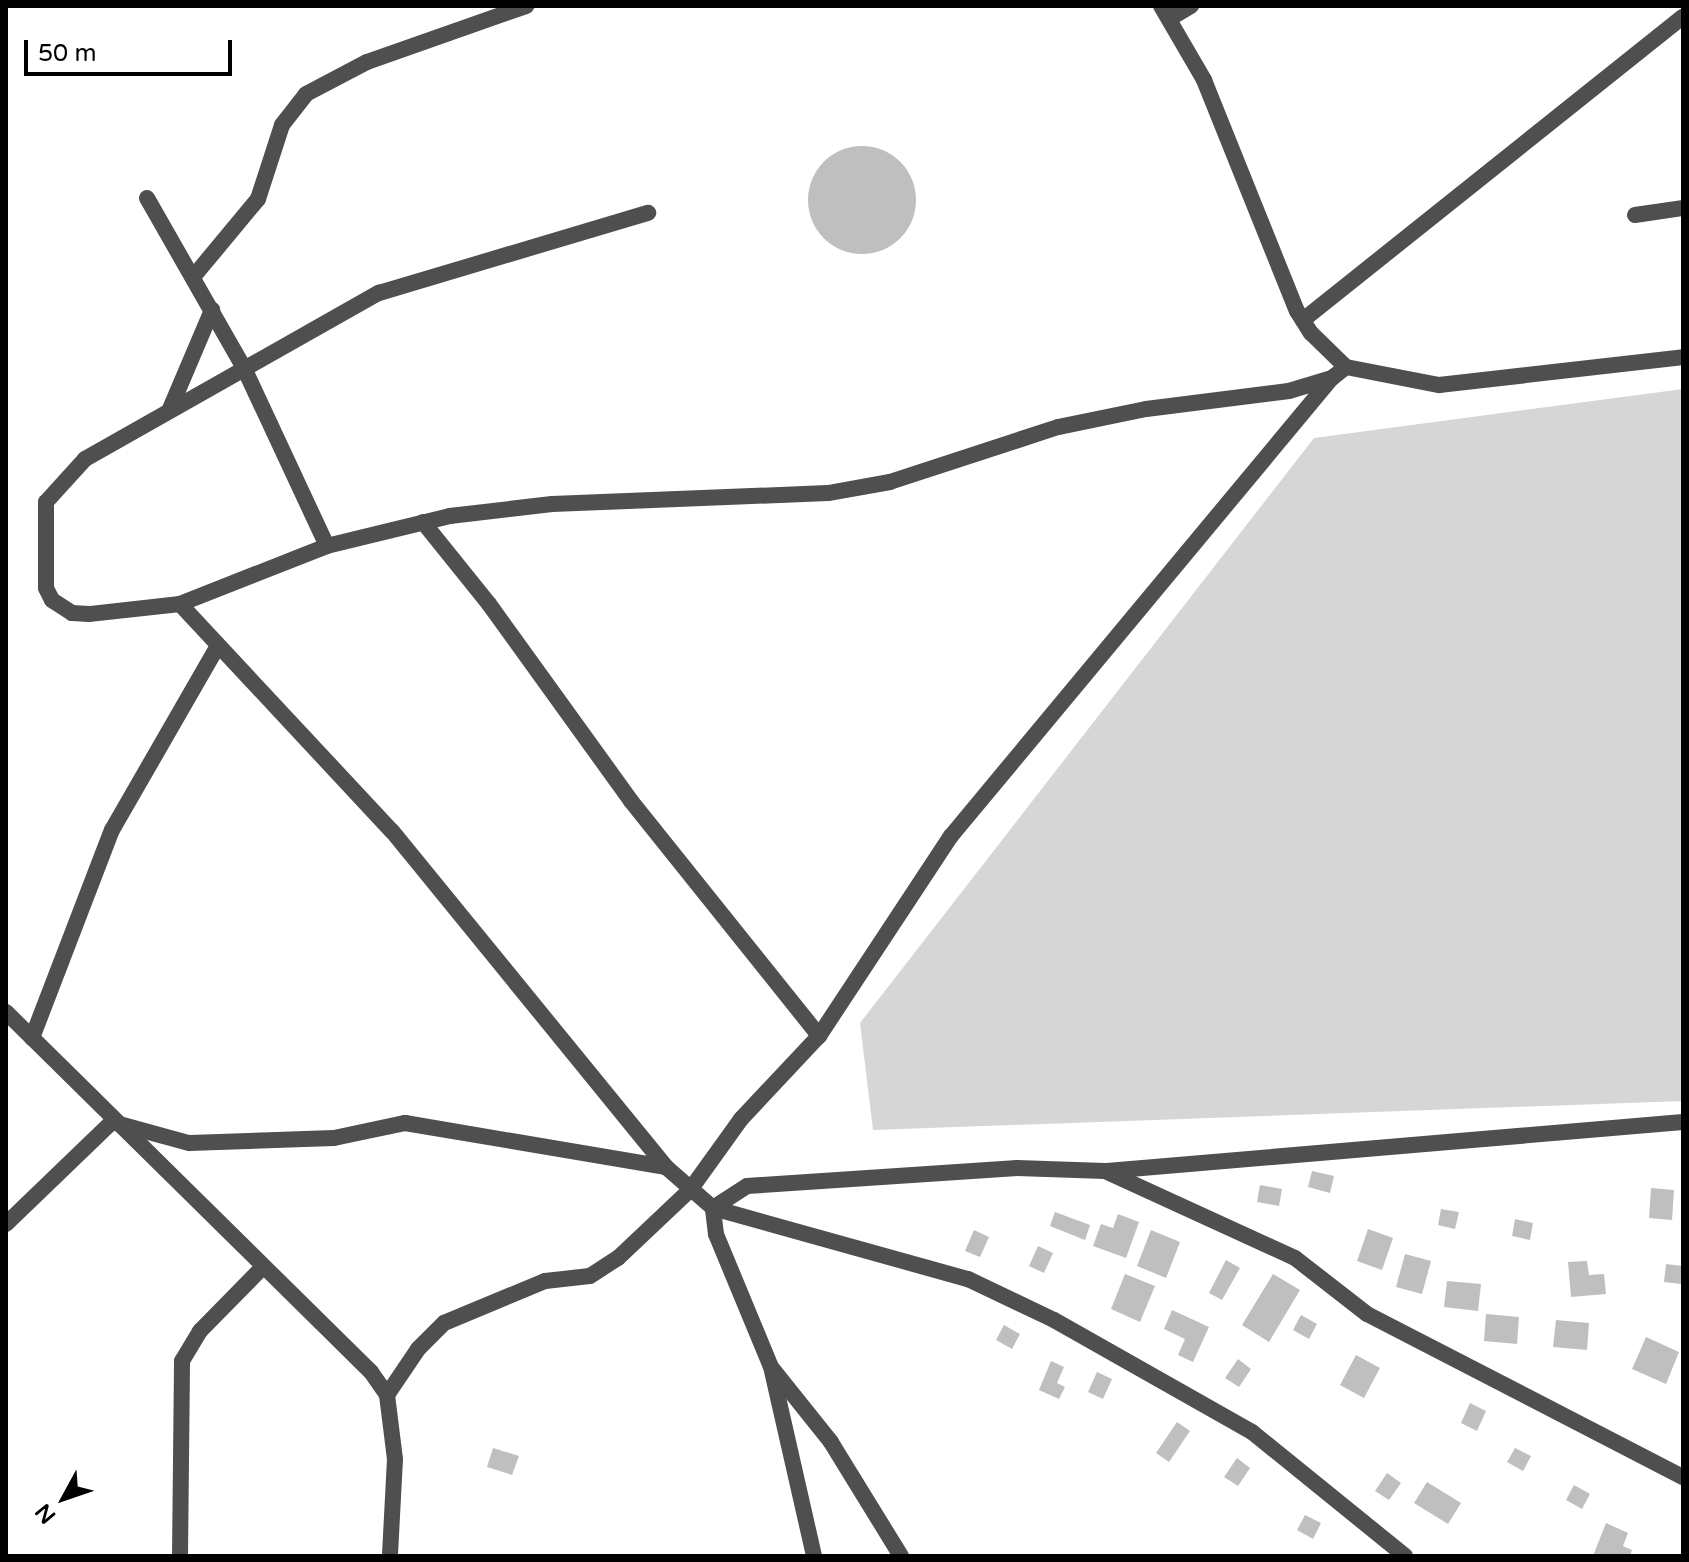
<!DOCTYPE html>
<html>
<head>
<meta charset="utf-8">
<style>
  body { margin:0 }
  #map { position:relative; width:1689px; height:1562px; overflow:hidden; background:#fff; font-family:"Varela Round",sans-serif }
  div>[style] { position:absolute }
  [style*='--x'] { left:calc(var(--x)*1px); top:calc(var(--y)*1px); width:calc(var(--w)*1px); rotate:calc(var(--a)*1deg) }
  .green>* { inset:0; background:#d6d6d6 }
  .building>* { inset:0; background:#bfbfbf }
  .round { border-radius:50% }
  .minor>* { height:16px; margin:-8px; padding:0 8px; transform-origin:8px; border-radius:8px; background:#4f4f4f }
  span { translate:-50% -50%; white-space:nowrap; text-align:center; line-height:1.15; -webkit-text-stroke:6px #fff; paint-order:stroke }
  .frame { position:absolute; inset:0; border:8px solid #000; pointer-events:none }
  .north { position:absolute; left:24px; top:1458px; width:80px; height:80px; -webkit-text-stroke:6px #fff; paint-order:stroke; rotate:230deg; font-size:22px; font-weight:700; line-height:32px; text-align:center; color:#000 }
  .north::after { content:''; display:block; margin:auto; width:28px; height:36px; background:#000; clip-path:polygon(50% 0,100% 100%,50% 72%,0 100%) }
  .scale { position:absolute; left:24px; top:40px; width:208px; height:36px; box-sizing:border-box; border:4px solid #000; border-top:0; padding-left:10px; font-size:24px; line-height:28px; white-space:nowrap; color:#000; -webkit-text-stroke:6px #fff; paint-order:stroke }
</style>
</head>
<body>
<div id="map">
  <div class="green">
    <i style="clip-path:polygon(1683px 389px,1683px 1101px,873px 1130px,860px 1023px,1314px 438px)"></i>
  </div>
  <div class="building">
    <i class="round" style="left:808px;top:146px;width:108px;height:108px"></i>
    <i style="clip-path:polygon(1312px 1171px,1334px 1176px,1330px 1193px,1308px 1187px)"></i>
    <i style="clip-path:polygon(1260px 1185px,1282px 1189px,1279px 1206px,1257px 1202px)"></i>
    <i style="clip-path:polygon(1651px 1188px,1674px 1190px,1672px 1220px,1649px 1218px)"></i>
    <i style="clip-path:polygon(1441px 1209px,1459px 1212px,1455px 1229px,1438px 1225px)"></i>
    <i style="clip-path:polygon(1055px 1212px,1090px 1225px,1085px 1240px,1050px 1226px)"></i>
    <i style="clip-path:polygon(1118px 1214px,1139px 1222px,1126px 1258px,1093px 1246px,1101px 1224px,1113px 1228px)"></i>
    <i style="clip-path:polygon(1515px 1219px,1533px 1223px,1530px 1240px,1512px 1236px)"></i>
    <i style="clip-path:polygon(1368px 1229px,1393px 1238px,1382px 1270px,1357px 1261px)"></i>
    <i style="clip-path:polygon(974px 1230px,989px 1237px,980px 1257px,965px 1251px)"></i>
    <i style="clip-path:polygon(1151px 1230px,1180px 1242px,1166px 1278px,1137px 1266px)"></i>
    <i style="clip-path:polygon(1038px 1246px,1053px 1253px,1044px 1273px,1029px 1266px)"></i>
    <i style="clip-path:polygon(1405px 1254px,1431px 1261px,1422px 1294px,1396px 1287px)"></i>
    <i style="clip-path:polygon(1226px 1260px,1240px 1268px,1222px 1300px,1209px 1293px)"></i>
    <i style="clip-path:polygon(1587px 1261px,1589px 1275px,1604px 1274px,1606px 1294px,1571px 1297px,1568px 1262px)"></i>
    <i style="clip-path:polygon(1666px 1264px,1683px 1266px,1681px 1284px,1664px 1282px)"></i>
    <i style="clip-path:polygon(1125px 1274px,1155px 1286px,1140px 1322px,1111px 1309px)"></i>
    <i style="clip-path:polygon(1273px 1274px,1300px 1290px,1269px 1342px,1242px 1325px)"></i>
    <i style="clip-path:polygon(1447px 1281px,1481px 1284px,1478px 1311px,1444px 1307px)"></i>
    <i style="clip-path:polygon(1172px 1310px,1209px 1327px,1193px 1362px,1178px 1355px,1185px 1339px,1164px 1329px)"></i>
    <i style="clip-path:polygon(1486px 1314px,1519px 1317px,1517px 1344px,1484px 1341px)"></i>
    <i style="clip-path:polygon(1301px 1315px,1317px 1324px,1309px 1339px,1293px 1330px)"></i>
    <i style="clip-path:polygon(1556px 1320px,1589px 1323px,1587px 1350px,1553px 1347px)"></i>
    <i style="clip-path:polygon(1004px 1325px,1020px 1334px,1012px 1349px,996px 1340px)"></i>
    <i style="clip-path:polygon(1646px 1337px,1679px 1352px,1666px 1384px,1632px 1369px)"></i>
    <i style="clip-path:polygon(1356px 1355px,1380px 1368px,1364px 1398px,1340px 1385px)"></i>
    <i style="clip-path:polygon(1238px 1359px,1251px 1369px,1239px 1387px,1225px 1378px)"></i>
    <i style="clip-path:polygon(1051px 1361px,1064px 1367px,1057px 1383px,1065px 1387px,1059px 1399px,1039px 1390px)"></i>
    <i style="clip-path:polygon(1097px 1372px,1112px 1379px,1103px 1399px,1088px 1392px)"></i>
    <i style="clip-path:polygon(1470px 1403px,1486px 1411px,1477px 1431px,1461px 1423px)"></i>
    <i style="clip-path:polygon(1177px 1422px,1190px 1431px,1169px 1462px,1156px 1453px)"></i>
    <i style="clip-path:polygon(493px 1448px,519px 1456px,512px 1475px,487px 1467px)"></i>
    <i style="clip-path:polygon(1515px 1448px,1531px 1456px,1523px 1471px,1507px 1462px)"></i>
    <i style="clip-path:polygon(1237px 1458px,1250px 1468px,1238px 1486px,1224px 1477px)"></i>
    <i style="clip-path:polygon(1387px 1473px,1401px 1483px,1389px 1500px,1375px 1491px)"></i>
    <i style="clip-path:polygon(1427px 1482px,1461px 1503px,1448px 1524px,1414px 1503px)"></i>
    <i style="clip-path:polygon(1574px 1485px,1590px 1494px,1582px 1509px,1566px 1500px)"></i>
    <i style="clip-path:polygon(1305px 1515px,1321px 1523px,1313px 1539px,1297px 1530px)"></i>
    <i style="clip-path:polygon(1606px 1523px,1628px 1533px,1623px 1546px,1632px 1550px,1630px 1556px,1593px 1556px)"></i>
  </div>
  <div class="minor">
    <i style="--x:1161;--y:6;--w:86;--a:59.8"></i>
    <i style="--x:1204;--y:80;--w:249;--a:68.1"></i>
    <i style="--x:1297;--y:311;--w:26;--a:58"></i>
    <i style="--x:1311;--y:333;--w:49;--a:44.2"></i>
    <i style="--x:1346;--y:367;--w:95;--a:11"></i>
    <i style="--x:1439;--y:385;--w:246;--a:-6.5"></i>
    <i style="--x:1169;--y:19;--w:26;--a:-31"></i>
    <i style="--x:147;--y:198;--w:196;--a:60.3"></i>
    <i style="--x:244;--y:368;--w:196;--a:65"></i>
    <i style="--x:1635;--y:215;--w:49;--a:-8.3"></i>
    <i style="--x:194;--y:276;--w:100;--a:-50.3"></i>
    <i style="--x:258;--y:199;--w:78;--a:-72"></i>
    <i style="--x:282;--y:125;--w:39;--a:-52"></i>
    <i style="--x:306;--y:94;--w:69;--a:-27.7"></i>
    <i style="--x:367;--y:62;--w:169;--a:-19.4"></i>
    <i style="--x:1303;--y:320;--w:486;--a:-38.6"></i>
    <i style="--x:1346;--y:367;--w:18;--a:142"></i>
    <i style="--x:1332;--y:378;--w:45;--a:163.2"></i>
    <i style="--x:1289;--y:391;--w:144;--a:172.8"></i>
    <i style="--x:1146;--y:409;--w:90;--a:168.4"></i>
    <i style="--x:1058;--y:427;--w:177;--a:161.9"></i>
    <i style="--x:890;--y:482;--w:63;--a:169.9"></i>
    <i style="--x:828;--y:493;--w:276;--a:177.7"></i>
    <i style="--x:552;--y:504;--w:103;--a:173.3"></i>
    <i style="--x:450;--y:516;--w:127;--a:166.3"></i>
    <i style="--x:327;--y:546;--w:158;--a:158.5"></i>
    <i style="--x:180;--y:604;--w:311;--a:47"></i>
    <i style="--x:392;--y:831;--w:434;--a:50.8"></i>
    <i style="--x:666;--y:1167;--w:62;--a:41.1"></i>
    <i style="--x:713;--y:1208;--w:265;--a:15.6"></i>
    <i style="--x:968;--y:1279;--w:95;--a:25.5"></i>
    <i style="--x:1054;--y:1320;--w:227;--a:29.5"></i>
    <i style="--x:1252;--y:1432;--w:197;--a:39"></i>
    <i style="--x:170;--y:409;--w:108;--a:-67"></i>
    <i style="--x:423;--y:522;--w:105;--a:51.2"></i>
    <i style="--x:489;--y:604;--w:243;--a:54.2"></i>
    <i style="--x:631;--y:801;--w:301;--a:51.3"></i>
    <i style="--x:180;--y:604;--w:92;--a:173.7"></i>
    <i style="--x:89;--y:614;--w:17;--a:-177"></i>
    <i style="--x:72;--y:613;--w:24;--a:-147"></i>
    <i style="--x:52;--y:600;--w:13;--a:-117"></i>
    <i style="--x:46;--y:588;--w:86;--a:-90"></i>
    <i style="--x:46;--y:502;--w:58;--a:-47.8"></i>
    <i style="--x:85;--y:459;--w:338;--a:-29.5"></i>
    <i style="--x:379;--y:293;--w:281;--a:-16.6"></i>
    <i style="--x:6;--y:1012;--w:513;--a:44.6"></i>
    <i style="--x:371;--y:1372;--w:28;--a:55"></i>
    <i style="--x:387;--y:1395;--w:64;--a:82.9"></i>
    <i style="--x:395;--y:1459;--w:97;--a:93"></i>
    <i style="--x:32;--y:1038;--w:223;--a:-69"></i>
    <i style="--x:112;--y:830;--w:212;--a:-60.1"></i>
    <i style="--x:1107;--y:1171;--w:578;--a:-4.86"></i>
    <i style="--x:6;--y:1224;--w:147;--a:-43.9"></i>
    <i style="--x:112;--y:1122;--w:80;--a:15.3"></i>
    <i style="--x:189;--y:1143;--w:145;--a:-2"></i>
    <i style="--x:334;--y:1138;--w:73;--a:-11.9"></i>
    <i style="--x:405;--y:1123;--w:265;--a:9.6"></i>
    <i style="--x:772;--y:1371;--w:190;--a:77.2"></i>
    <i style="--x:387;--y:1395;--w:55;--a:-56"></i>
    <i style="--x:418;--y:1349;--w:37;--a:-45"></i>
    <i style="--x:444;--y:1323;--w:109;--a:-22.6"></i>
    <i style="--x:545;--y:1281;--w:45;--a:-6.3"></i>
    <i style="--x:590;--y:1276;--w:33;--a:-33"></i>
    <i style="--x:618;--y:1258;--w:99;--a:-43.4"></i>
    <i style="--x:690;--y:1190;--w:87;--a:-54.3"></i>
    <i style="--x:741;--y:1119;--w:114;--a:-46.8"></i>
    <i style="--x:819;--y:1036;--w:240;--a:-56.6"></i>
    <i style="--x:951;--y:836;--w:594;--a:-50.26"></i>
    <i style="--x:180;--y:1556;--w:195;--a:-89.4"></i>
    <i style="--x:182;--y:1361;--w:35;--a:-59"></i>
    <i style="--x:200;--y:1331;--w:88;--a:-45.5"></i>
    <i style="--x:901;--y:1556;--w:134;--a:-121.6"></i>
    <i style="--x:831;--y:1442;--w:96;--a:-128.7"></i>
    <i style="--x:771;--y:1367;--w:144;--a:-112.5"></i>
    <i style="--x:716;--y:1234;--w:26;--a:-97"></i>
    <i style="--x:713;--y:1208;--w:40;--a:-32.9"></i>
    <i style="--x:747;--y:1186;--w:271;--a:-3.8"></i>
    <i style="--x:1017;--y:1168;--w:88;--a:2"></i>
    <i style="--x:1105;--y:1171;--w:209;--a:24.6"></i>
    <i style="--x:1295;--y:1258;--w:91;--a:37.9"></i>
    <i style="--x:1367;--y:1314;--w:356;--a:27.3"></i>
  </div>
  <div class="frame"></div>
  <div class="north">N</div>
  <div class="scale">50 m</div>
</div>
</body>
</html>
